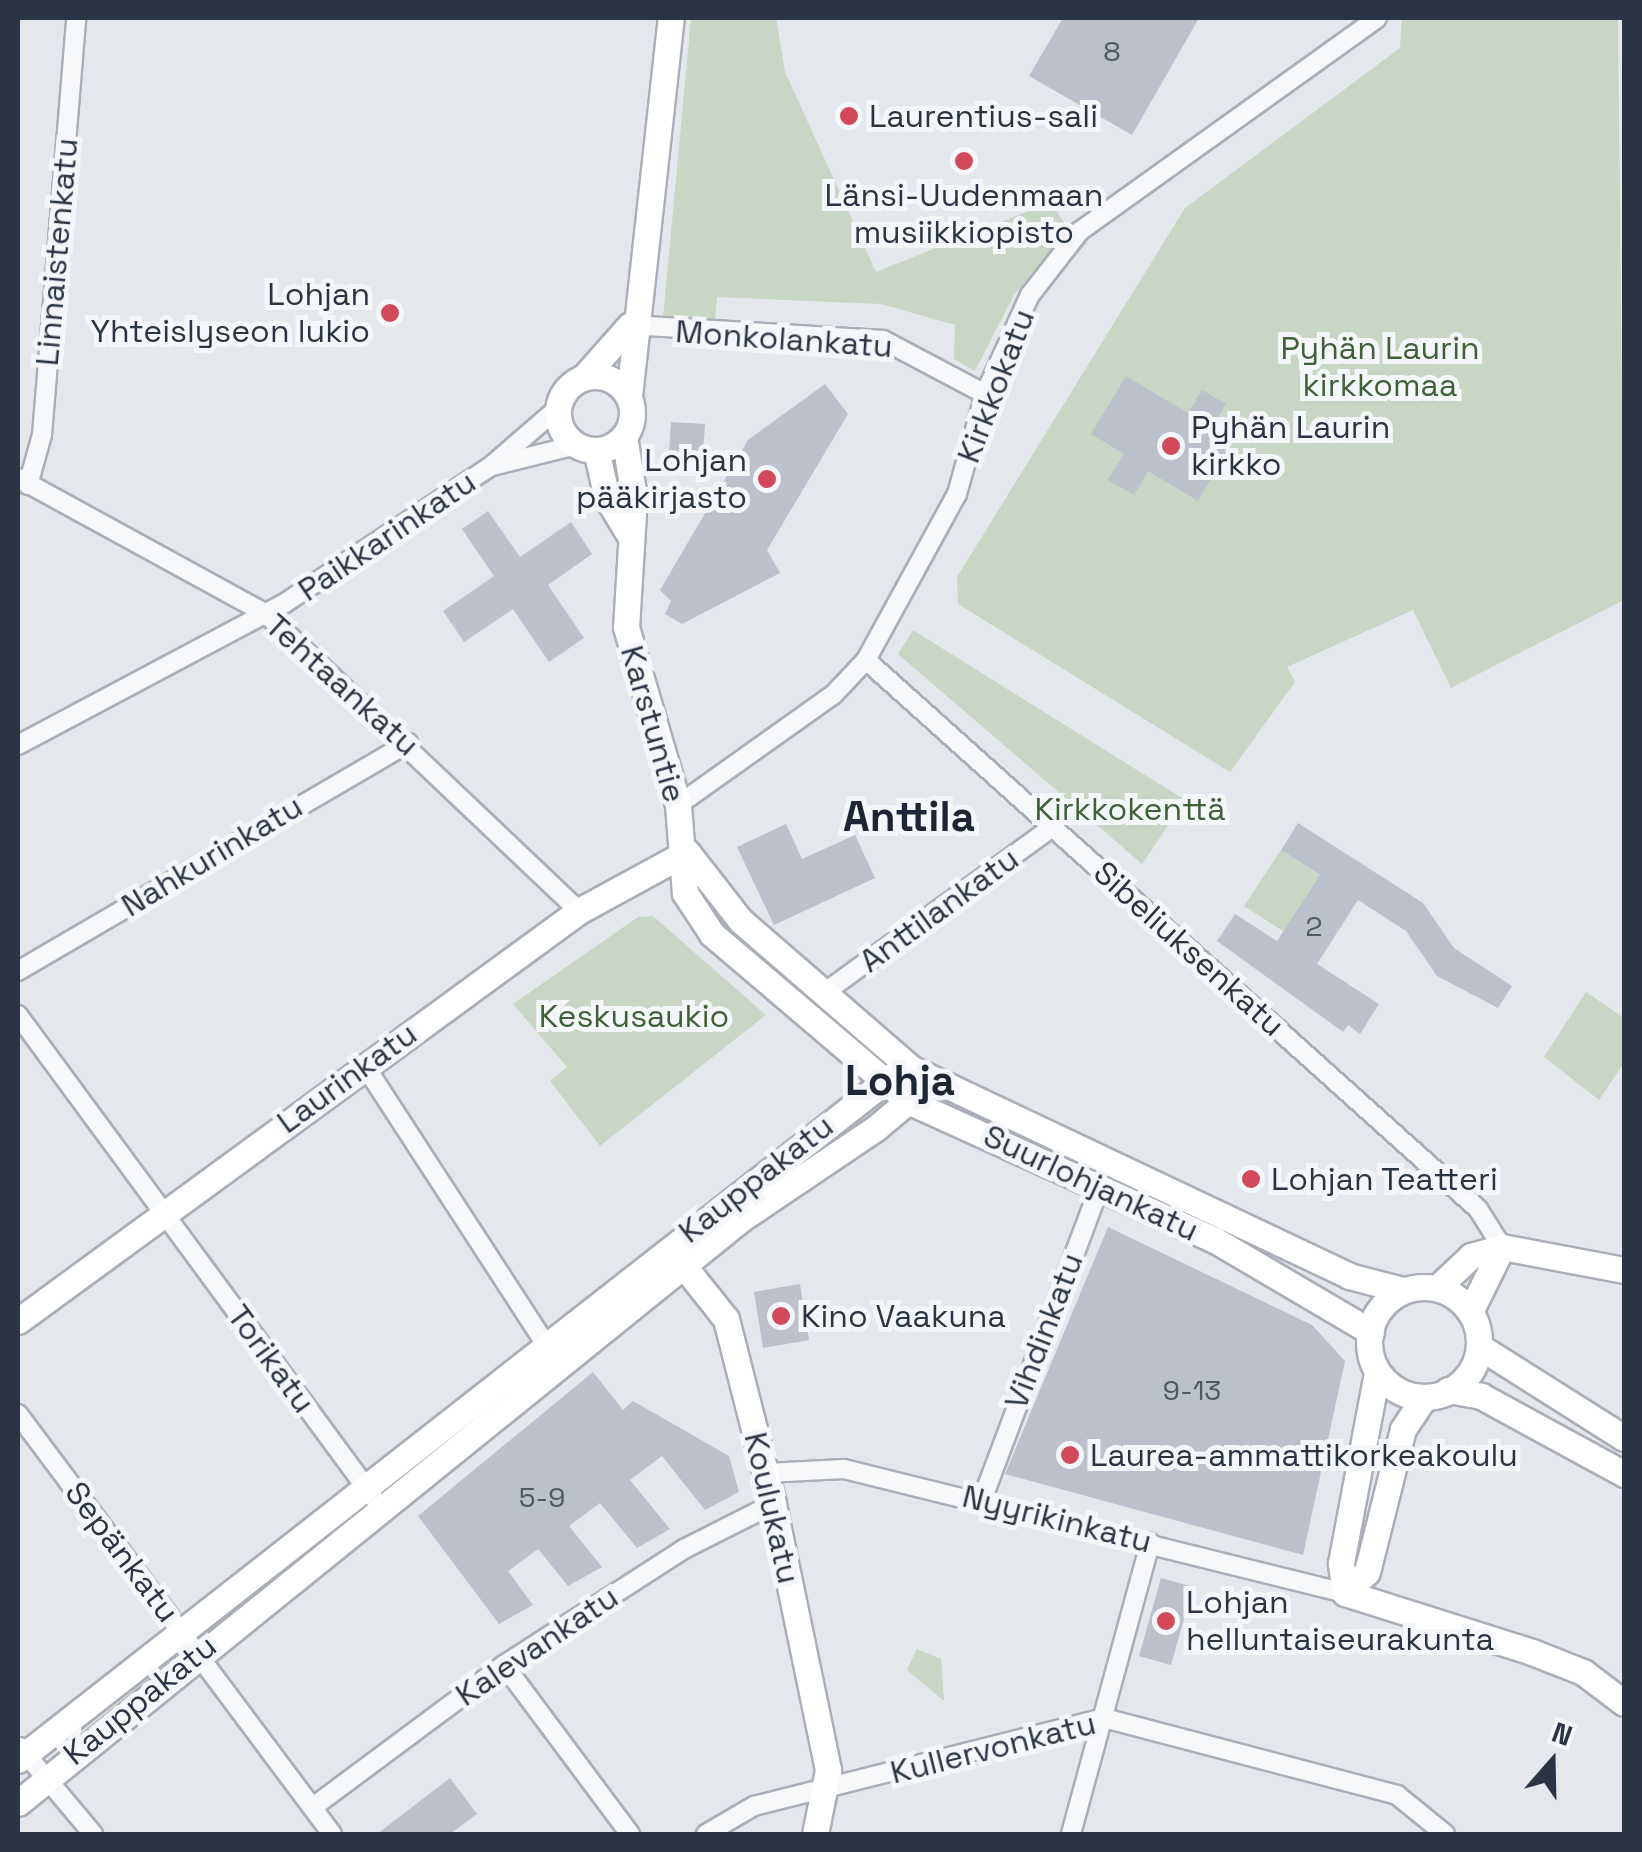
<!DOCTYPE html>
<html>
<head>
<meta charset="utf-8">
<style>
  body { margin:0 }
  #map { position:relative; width:1642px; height:1852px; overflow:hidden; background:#e4e7ec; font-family:"Space Grotesk",sans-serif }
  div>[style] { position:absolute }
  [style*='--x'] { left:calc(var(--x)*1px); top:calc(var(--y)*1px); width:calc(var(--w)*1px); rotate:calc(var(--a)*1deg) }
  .green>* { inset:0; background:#c9d6c5 }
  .building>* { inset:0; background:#bbc0ca }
  .roads { filter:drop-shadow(2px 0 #a9aeb7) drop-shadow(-2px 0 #a9aeb7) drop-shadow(0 2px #a9aeb7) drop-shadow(0 -2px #a9aeb7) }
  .street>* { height:18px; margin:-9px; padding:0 9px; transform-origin:9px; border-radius:9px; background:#f7f8fa }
  .secondary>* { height:25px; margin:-12.5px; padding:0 12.5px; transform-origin:12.5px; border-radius:12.5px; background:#fff }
  .secondary>.ring { margin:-12.5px; padding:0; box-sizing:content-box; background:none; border:25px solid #fff; border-radius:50% }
  .dots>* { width:28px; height:28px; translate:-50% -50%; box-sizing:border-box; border:5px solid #f4f6f9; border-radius:50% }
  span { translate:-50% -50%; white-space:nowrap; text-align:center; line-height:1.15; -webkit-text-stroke:10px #f4f6f9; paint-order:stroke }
  .number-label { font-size:28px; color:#4f5766 }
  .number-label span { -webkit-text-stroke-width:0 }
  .poi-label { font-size:32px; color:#2b3445 }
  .left { translate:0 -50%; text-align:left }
  .right { translate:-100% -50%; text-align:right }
  .street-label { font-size:32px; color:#2b3445 }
  .park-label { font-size:32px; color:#3f6138 }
  .district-label { font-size:42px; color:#1d2536; font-weight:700 }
  .frame { position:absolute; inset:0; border:20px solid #2b3445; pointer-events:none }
  .north { position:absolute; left:1502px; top:1712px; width:100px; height:100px; -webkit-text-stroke:8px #f4f6f9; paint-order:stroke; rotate:20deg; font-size:28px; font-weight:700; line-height:40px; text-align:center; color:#2b3445 }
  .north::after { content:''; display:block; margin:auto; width:35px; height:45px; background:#2b3445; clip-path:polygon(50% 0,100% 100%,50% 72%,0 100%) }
</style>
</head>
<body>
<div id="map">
  <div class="green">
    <i style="clip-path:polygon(691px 18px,776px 18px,785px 72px,876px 272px,1051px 202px,1068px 229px,1014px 295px,975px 371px,954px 359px,955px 325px,881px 304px,717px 297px,715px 321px,663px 318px)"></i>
    <i style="clip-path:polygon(1618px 18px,1624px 600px,1451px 688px,1413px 610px,1287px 667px,1295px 682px,1230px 772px,958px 604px,957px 577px,1185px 208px,1400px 48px,1402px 18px)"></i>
    <i style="clip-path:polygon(913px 630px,1185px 800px,1142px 864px,898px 654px)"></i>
    <i style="clip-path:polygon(1281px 850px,1325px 879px,1283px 931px,1244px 906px)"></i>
    <i style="clip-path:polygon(653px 916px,766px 1015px,600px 1146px,550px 1081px,567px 1067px,513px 1004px,638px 917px)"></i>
    <i style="clip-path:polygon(1586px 992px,1624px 1018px,1624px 1063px,1599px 1100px,1544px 1057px)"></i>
    <i style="clip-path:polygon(917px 1649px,941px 1659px,944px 1701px,907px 1670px)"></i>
  </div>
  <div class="building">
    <i style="clip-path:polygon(1063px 18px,1199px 18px,1132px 135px,1029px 76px)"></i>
    <i style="clip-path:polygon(1126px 376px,1188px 413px,1202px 390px,1226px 404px,1213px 425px,1235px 438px,1198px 501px,1148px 471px,1134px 495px,1108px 480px,1124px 454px,1091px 434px)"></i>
    <i style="clip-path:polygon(825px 384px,848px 414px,767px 550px,780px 573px,682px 624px,665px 614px,671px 601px,660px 590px,748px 440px)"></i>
    <i style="clip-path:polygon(671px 422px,705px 424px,702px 469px,668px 467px)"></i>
    <i style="clip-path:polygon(488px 511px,520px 557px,571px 522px,592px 554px,548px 585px,584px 638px,549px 662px,513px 609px,464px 642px,443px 611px,494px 576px,462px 529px)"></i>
    <i style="clip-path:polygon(1298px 823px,1423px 903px,1454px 948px,1512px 986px,1498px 1008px,1437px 976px,1406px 931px,1358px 900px,1317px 964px,1379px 1004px,1360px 1034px,1348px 1025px,1343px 1032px,1217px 941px,1235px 914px,1277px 941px,1320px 875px,1281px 850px)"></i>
    <i style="clip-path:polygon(786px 824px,802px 859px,855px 835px,875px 878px,774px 925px,737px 847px)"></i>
    <i style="clip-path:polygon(1108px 1227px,1312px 1325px,1345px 1361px,1303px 1555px,1005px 1474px)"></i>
    <i style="clip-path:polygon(800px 1284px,809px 1340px,763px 1348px,754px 1292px)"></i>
    <i style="clip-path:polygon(593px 1372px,623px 1410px,633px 1401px,729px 1456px,739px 1492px,705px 1510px,662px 1456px,630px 1480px,670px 1529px,637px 1548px,600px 1503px,569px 1526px,602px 1567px,568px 1586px,538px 1549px,508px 1571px,533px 1605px,499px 1624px,418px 1516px)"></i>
    <i style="clip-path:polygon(1161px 1578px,1193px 1587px,1171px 1665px,1139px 1656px)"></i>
    <i style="clip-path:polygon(450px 1778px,477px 1814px,450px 1834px,377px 1834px)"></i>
  </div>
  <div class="roads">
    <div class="street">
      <i style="--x:630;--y:325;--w:253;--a:3.4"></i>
      <i style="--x:883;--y:340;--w:115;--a:27.9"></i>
      <i style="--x:492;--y:466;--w:87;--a:-14"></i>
      <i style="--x:18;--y:478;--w:281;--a:28.7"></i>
      <i style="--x:265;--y:613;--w:433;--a:43.5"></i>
      <i style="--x:28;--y:485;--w:52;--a:-74.4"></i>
      <i style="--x:42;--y:435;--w:418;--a:-85.3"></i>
      <i style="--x:866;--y:660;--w:822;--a:41.89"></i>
      <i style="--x:1478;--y:1209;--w:45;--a:57.7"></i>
      <i style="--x:18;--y:745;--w:302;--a:-28"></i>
      <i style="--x:285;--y:603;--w:247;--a:-33.6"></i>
      <i style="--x:491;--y:466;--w:89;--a:-40.9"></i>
      <i style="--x:678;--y:805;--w:190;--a:-35.4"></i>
      <i style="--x:833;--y:695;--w:48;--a:-46.7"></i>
      <i style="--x:866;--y:660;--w:189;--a:-61.3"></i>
      <i style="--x:957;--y:494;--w:104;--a:-74.4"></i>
      <i style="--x:985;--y:394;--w:109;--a:-65.6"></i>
      <i style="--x:1030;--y:295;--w:81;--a:-52"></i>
      <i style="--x:1080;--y:231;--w:365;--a:-35.6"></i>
      <i style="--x:18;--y:971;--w:452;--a:-30.3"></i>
      <i style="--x:824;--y:993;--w:284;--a:-36"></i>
      <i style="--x:18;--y:1015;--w:599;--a:53.63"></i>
      <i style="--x:365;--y:1066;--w:343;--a:57"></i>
      <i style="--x:18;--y:1414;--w:524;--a:53.22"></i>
      <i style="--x:766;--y:1473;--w:78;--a:-2.9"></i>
      <i style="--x:844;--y:1469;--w:516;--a:13.9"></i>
      <i style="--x:982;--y:1500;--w:335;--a:-69.4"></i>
      <i style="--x:504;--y:1665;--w:211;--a:53.3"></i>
      <i style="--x:20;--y:1747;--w:114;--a:50"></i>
      <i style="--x:313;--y:1807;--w:238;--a:-36.6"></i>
      <i style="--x:504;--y:1665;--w:214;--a:-32.8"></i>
      <i style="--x:684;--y:1549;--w:100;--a:-26.8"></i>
      <i style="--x:706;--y:1834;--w:56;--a:-30.3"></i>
      <i style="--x:754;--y:1806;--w:361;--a:-14.1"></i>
      <i style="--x:1104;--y:1718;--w:303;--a:14.7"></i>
      <i style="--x:1397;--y:1795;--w:62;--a:39.1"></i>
      <i style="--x:1071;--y:1834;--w:302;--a:-74.8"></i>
    </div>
    <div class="secondary">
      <i class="ring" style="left:558px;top:376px;width:49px;height:49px"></i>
      <i style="--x:584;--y:377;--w:69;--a:-48.5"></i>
      <i style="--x:629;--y:396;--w:380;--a:-83.7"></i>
      <i style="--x:624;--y:436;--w:62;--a:80.7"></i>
      <i style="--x:634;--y:497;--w:130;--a:93.5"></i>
      <i style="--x:626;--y:627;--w:185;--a:73.7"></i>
      <i style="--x:678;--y:805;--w:88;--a:85.5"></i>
      <i style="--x:685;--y:893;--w:49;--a:56.6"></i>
      <i style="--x:712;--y:934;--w:257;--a:40.4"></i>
      <i style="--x:908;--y:1101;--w:337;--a:24.4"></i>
      <i style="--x:1215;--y:1240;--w:181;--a:30.5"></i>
      <i style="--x:596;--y:450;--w:49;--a:77.1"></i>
      <i style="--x:607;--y:498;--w:44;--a:58.8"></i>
      <i style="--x:687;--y:852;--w:88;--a:52"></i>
      <i style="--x:741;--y:921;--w:226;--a:40.9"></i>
      <i style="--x:912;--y:1069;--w:484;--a:25.3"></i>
      <i style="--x:1349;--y:1276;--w:52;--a:14.6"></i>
      <i style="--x:679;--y:1260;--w:75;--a:51.5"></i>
      <i style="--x:726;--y:1319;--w:191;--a:75.7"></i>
      <i style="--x:773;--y:1504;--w:272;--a:78.3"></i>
      <i style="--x:828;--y:1770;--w:65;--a:101.5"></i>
      <i class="ring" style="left:1369px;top:1287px;width:85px;height:85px"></i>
      <i style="--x:1437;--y:1288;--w:47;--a:-43.3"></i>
      <i style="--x:1471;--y:1256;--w:32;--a:-16"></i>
      <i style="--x:1502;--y:1247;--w:124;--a:10.7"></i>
      <i style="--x:1470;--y:1312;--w:72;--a:-63.8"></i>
      <i style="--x:18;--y:1321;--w:695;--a:-36.16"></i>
      <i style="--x:579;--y:911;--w:123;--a:-28.6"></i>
      <i style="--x:1480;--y:1347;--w:170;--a:32.3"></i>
      <i style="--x:1448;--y:1390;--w:34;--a:10"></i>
      <i style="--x:1481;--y:1396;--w:163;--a:28.6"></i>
      <i style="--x:1345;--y:1593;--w:196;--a:17.5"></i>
      <i style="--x:1532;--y:1652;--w:55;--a:21.4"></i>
      <i style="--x:1583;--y:1672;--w:51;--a:37.1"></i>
      <i style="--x:1345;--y:1593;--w:30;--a:-98"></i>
      <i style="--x:1341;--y:1563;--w:193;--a:-79.3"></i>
      <i style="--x:1345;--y:1593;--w:30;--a:-44"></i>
      <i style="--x:1367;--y:1572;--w:147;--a:-75.9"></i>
      <i style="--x:1403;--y:1429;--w:37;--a:-56"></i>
      <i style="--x:18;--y:1760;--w:1111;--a:-38.06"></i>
      <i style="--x:18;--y:1803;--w:929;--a:-38.93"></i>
      <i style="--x:741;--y:1219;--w:163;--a:-34"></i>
      <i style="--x:876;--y:1128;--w:42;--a:-40.2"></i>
      <i style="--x:908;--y:1101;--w:32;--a:-83"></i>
    </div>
  </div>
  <div class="dots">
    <i style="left:849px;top:116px;background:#d1495b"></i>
    <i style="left:964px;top:161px;background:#d1495b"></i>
    <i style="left:390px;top:313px;background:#d1495b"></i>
    <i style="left:1171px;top:446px;background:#d1495b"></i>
    <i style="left:767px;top:479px;background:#d1495b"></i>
    <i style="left:1251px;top:1179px;background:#d1495b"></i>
    <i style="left:781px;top:1316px;background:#d1495b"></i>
    <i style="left:1070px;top:1455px;background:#d1495b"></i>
    <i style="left:1166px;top:1621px;background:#d1495b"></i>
  </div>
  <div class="number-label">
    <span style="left:1112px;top:51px">8</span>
    <span style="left:1314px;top:926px">2</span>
    <span style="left:1192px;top:1390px">9-13</span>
    <span style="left:542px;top:1497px">5-9</span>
  </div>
  <div class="poi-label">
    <span class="left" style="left:869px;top:116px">Laurentius-sali</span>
    <span style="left:964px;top:214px">Länsi-Uudenmaan<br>musiikkiopisto</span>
    <span class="right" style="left:370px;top:313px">Lohjan<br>Yhteislyseon lukio</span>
    <span class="left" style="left:1191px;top:446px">Pyhän Laurin<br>kirkko</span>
    <span class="right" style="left:747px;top:479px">Lohjan<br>pääkirjasto</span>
    <span class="left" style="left:1271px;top:1179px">Lohjan Teatteri</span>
    <span class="left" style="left:801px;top:1316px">Kino Vaakuna</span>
    <span class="left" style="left:1090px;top:1455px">Laurea-ammattikorkeakoulu</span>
    <span class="left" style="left:1186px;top:1621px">Lohjan<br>helluntaiseurakunta</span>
  </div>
  <div class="street-label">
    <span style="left:57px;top:252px;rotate:-85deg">Linnaistenkatu</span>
    <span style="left:784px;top:339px;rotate:4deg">Monkolankatu</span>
    <span style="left:996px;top:386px;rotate:-69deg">Kirkkokatu</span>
    <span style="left:387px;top:536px;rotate:-34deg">Paikkarinkatu</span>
    <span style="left:342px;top:685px;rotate:42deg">Tehtaankatu</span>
    <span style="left:653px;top:724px;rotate:74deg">Karstuntie</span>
    <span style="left:212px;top:856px;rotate:-31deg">Nahkurinkatu</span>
    <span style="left:939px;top:910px;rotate:-36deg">Anttilankatu</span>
    <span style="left:1189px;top:949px;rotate:42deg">Sibeliuksenkatu</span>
    <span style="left:347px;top:1078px;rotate:-36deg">Laurinkatu</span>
    <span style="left:756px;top:1179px;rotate:-38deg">Kauppakatu</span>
    <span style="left:1091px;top:1183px;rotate:25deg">Suurlohjankatu</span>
    <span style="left:1044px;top:1331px;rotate:-69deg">Vihdinkatu</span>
    <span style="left:271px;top:1359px;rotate:54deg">Torikatu</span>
    <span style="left:772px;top:1508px;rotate:77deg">Koulukatu</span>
    <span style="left:1057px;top:1519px;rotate:14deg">Nyyrikinkatu</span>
    <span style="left:122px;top:1552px;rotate:53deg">Sepänkatu</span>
    <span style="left:537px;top:1646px;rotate:-34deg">Kalevankatu</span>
    <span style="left:140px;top:1700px;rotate:-39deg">Kauppakatu</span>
    <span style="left:993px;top:1748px;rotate:-14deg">Kullervonkatu</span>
  </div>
  <div class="park-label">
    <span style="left:1380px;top:367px">Pyhän Laurin<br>kirkkomaa</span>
    <span style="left:1130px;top:809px">Kirkkokenttä</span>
    <span style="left:634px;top:1016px">Keskusaukio</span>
  </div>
  <div class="district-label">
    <span style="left:909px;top:817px">Anttila</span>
    <span style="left:900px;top:1081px">Lohja</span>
  </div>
  <div class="frame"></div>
  <div class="north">N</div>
</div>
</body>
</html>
